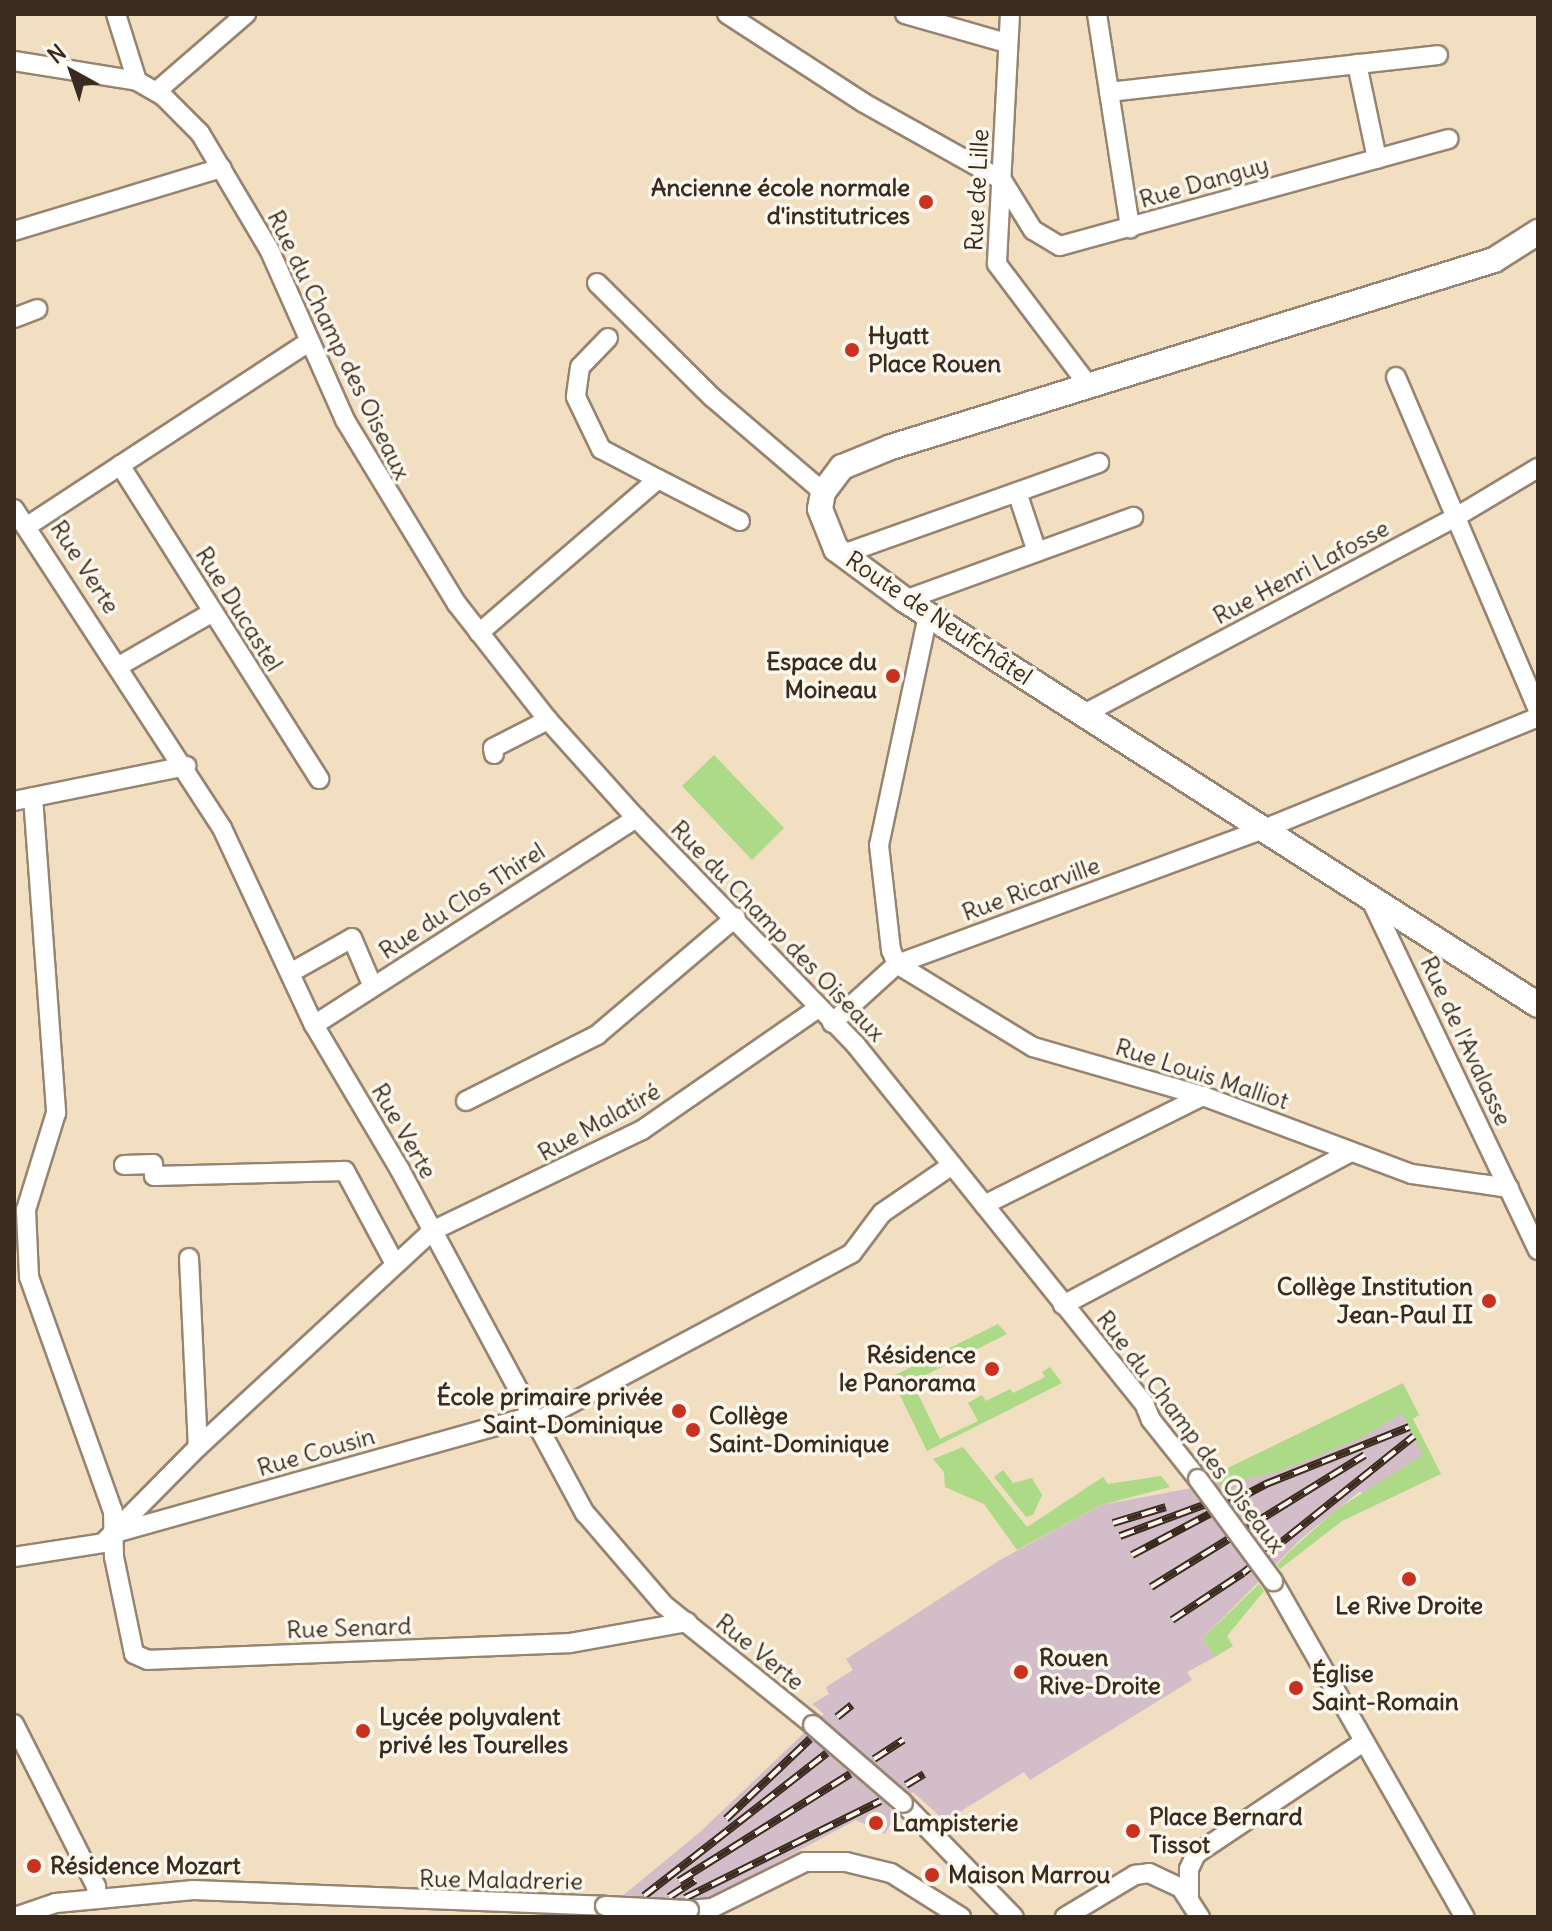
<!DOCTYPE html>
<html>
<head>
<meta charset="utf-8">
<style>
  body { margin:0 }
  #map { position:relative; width:1552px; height:1931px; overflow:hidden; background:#f2dec1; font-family:Delius,sans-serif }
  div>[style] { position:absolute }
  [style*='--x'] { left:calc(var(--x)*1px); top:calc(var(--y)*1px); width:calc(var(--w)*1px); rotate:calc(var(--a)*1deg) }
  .industrial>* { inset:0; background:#d2bdc8 }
  .green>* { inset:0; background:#acda86 }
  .roads { filter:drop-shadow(2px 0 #968470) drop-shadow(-2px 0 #968470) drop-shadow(0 2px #968470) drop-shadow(0 -2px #968470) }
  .minor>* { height:18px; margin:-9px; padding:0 9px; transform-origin:9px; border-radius:9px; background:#fff }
  .major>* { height:24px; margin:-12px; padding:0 12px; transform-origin:12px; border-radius:12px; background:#fff }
  .rail>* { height:8px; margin-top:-4px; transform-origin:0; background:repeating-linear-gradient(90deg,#fbf7ec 0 15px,#3b2a1e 0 30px); box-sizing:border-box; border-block:2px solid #3b2a1e }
  .bridges { filter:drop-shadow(2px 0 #968470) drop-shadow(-2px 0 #968470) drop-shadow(0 2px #968470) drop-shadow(0 -2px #968470) }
  .minor-bridge>* { height:18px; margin:-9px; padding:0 9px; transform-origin:9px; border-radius:9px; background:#fff }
  .dots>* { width:22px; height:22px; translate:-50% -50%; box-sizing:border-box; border:4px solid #fbf7ec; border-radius:50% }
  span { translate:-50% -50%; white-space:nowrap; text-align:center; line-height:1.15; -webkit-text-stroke:7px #fbf7ec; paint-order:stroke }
  .street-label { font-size:24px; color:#3b2a1e }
  .poi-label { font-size:24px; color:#3b2a1e; font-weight:700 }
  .right { translate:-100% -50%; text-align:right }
  .left { translate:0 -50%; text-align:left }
  .frame { position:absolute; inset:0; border:16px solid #3b2a1e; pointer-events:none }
  .north { position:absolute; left:32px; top:32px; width:80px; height:80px; -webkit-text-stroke:6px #fbf7ec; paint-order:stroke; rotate:320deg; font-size:22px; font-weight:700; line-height:32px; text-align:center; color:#3b2a1e }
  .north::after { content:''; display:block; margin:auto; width:28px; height:36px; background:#3b2a1e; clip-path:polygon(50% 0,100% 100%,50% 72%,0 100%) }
</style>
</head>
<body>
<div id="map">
  <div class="industrial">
    <i style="clip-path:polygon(1402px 1413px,1424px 1455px,1364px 1496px,1360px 1491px,1302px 1538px,1203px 1638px,1215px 1657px,1187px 1672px,1192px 1680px,1030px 1780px,1024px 1772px,945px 1821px,913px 1792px,889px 1807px,896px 1814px,885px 1834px,856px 1820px,675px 1917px,597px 1917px,700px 1832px,824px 1714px,812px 1704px,829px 1694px,826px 1687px,853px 1670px,846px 1659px,1000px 1560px,1101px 1505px,1277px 1472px,1360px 1438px)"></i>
  </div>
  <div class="green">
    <i style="clip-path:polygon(714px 755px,784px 828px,752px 860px,682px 786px)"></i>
    <i style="clip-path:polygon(998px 1324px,1007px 1334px,912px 1382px,940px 1439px,978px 1421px,968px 1403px,982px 1395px,986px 1401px,1010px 1389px,1013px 1393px,1045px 1377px,1042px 1372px,1050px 1367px,1062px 1383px,927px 1451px,891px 1377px)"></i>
    <i style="clip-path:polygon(1403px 1383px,1419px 1415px,1413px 1419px,1441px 1474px,1342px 1521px,1280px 1569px,1277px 1565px,1289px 1552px,1337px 1509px,1423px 1455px,1402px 1413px,1361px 1438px,1277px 1472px,1218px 1485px,1211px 1476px)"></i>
    <i style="clip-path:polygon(963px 1447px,1027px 1527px,1103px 1477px,1108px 1484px,1161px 1476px,1170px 1487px,1101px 1505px,1017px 1550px,984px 1504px,945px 1487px,944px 1472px,933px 1459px)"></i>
    <i style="clip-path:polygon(1003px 1470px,1013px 1483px,1032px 1478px,1042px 1495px,1033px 1515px,1026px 1517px,994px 1477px)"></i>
    <i style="clip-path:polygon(1259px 1584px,1264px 1591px,1227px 1636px,1233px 1646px,1215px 1657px,1203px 1638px)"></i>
  </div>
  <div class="roads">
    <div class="minor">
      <i style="--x:116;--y:14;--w:70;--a:72.6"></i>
      <i style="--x:727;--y:14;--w:163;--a:33"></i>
      <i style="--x:864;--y:103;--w:158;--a:29.2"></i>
      <i style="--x:1002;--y:180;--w:59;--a:58.2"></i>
      <i style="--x:1033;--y:230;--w:31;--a:31"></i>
      <i style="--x:1060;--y:246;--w:403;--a:-15.4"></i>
      <i style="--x:905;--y:14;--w:106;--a:15.9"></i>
      <i style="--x:1010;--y:14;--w:250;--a:93"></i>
      <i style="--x:997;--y:264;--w:153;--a:53"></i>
      <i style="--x:1097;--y:14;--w:217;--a:81.2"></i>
      <i style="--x:14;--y:61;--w:125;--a:9.2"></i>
      <i style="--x:137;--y:81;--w:30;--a:30"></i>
      <i style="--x:163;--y:96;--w:52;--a:45"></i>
      <i style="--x:200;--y:133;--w:135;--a:59.3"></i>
      <i style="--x:269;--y:249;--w:187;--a:66"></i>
      <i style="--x:345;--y:420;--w:215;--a:58.7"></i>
      <i style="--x:457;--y:604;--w:147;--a:51.9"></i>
      <i style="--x:548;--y:720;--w:132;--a:48.1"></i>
      <i style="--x:636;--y:818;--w:315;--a:45.9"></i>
      <i style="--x:855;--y:1044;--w:461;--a:51.2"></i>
      <i style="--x:1144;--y:1403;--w:18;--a:68"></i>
      <i style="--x:1151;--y:1420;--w:75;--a:51.5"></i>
      <i style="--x:1357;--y:64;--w:97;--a:78.1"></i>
      <i style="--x:157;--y:91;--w:118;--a:-40.9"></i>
      <i style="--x:1109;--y:92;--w:331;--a:-6.4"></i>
      <i style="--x:14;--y:231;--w:217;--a:-16.9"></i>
      <i style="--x:597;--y:283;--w:163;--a:44.8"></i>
      <i style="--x:713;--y:398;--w:145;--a:40.5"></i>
      <i style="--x:14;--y:318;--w:25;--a:-21"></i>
      <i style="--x:608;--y:338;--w:40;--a:134"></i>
      <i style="--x:580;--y:367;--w:30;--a:98"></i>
      <i style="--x:576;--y:397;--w:58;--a:64.3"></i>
      <i style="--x:601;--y:449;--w:64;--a:27.8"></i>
      <i style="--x:1396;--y:377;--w:362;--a:66.9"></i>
      <i style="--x:120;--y:465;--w:372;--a:57.6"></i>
      <i style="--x:1017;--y:492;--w:63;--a:71.6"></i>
      <i style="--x:14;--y:509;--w:381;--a:56.9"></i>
      <i style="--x:222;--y:828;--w:217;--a:65"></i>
      <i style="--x:314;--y:1025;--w:169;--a:59.3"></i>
      <i style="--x:400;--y:1170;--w:390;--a:61.7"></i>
      <i style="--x:585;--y:1513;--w:121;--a:49.3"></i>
      <i style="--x:664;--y:1605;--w:191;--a:38.8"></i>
      <i style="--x:29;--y:525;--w:334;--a:-33.2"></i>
      <i style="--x:843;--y:554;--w:272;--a:-19.6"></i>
      <i style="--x:905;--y:600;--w:243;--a:-20"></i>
      <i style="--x:928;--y:615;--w:235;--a:102"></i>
      <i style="--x:879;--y:845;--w:106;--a:83.5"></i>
      <i style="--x:891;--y:950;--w:15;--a:67"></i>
      <i style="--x:897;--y:964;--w:159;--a:31.4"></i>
      <i style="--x:1033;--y:1047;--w:177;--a:16.1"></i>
      <i style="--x:1203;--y:1096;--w:223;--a:20.5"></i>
      <i style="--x:1412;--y:1174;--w:98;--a:8.2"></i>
      <i style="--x:479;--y:633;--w:236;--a:-40.7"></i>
      <i style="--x:658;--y:479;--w:92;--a:27.1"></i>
      <i style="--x:119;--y:666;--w:108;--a:-29.9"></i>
      <i style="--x:1084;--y:714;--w:421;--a:-27.9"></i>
      <i style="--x:1456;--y:517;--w:96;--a:-30.9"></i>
      <i style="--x:494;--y:754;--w:6;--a:-99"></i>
      <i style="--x:493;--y:748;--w:62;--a:-27"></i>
      <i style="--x:33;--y:797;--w:317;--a:85.8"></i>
      <i style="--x:56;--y:1113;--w:102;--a:107.2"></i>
      <i style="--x:26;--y:1210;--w:67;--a:87.4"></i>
      <i style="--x:29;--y:1277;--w:249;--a:70.3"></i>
      <i style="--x:113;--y:1511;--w:46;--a:88.8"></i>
      <i style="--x:114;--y:1557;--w:99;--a:78.3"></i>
      <i style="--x:134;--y:1654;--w:15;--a:23"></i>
      <i style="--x:148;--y:1660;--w:422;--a:-2.3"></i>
      <i style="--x:570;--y:1643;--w:119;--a:-10.2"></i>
      <i style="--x:14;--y:801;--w:176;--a:-11.5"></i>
      <i style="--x:1370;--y:898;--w:390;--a:64.5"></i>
      <i style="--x:290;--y:973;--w:71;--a:-29.4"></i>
      <i style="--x:352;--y:938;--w:53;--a:66.8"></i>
      <i style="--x:832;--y:1023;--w:88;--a:-42.2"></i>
      <i style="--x:897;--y:964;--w:391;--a:-20.2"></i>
      <i style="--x:1264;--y:829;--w:296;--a:-22.2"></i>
      <i style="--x:314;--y:1025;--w:383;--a:-32.7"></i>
      <i style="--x:466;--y:1101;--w:147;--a:-26.7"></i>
      <i style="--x:597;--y:1035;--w:182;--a:-40.3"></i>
      <i style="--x:124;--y:1165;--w:29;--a:-2"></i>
      <i style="--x:153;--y:1164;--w:12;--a:85"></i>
      <i style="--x:154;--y:1176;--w:191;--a:-1.5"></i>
      <i style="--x:345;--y:1171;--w:103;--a:61.7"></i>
      <i style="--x:984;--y:1205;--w:245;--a:-26.5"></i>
      <i style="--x:189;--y:1258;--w:189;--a:87.3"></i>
      <i style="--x:1063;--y:1305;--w:326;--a:-28"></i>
      <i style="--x:536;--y:1422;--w:358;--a:-28.1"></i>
      <i style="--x:852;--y:1253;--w:50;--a:-53.1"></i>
      <i style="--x:882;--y:1213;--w:85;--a:-34.4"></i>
      <i style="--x:112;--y:1534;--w:436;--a:-15.7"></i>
      <i style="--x:14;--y:1557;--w:90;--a:-8.9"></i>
      <i style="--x:103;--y:1543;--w:135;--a:-45.3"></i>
      <i style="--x:198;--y:1447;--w:318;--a:-42.7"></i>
      <i style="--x:432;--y:1231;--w:233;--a:-25.7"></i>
      <i style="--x:642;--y:1130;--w:214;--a:-34.7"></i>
      <i style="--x:1273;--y:1581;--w:387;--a:60.3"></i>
      <i style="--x:14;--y:1724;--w:182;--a:63.2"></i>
      <i style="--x:96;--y:1886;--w:13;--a:86"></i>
      <i style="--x:903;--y:1803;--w:159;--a:45.8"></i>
      <i style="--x:1189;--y:1897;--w:28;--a:-90"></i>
      <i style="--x:1189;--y:1869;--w:17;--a:-65"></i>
      <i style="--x:1196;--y:1854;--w:201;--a:-33.8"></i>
      <i style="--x:689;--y:1910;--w:23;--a:-5"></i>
      <i style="--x:712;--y:1908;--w:104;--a:-26.3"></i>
      <i style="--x:805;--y:1862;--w:41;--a:0"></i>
      <i style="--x:846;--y:1862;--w:46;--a:13.7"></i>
      <i style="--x:891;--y:1873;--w:83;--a:32.2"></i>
      <i style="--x:15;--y:1917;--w:43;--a:-18.9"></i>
      <i style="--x:56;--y:1903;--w:138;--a:-5.4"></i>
      <i style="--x:193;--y:1890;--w:412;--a:2.2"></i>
      <i style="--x:1065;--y:1917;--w:82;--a:-31"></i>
      <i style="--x:1135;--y:1875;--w:14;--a:-8"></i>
      <i style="--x:1149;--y:1873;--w:35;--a:25"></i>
      <i style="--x:1181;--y:1888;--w:35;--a:57"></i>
    </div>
    <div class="major">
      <i style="--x:1538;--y:232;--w:52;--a:147.5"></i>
      <i style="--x:1494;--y:260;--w:631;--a:162.77"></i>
      <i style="--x:891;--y:447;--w:53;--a:157.8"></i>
      <i style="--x:842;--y:467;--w:31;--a:127"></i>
      <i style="--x:823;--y:492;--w:17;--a:100"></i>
      <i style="--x:820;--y:509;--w:43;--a:68.2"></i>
      <i style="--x:836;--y:549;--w:86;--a:36.5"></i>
      <i style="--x:905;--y:600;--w:751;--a:32.61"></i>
    </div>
  </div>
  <div class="rail">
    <i style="--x:1113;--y:1523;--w:55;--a:-16.8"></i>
    <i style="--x:1120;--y:1536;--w:100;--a:-20.4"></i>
    <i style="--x:1132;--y:1555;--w:152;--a:-27.9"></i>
    <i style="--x:1266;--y:1484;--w:154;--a:-21.7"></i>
    <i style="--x:1151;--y:1587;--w:251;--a:-31.7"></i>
    <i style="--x:1172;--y:1620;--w:85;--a:-33.5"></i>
    <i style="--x:1243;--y:1573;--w:219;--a:-38.7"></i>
    <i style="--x:837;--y:1717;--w:19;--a:-39"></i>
    <i style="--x:874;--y:1759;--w:35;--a:-33"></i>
    <i style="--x:906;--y:1785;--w:21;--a:-31"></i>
    <i style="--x:726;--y:1819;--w:116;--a:-43.6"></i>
    <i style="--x:679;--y:1881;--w:202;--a:-32"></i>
    <i style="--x:644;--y:1896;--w:232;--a:-38"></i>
    <i style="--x:669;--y:1897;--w:31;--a:-33"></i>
    <i style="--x:685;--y:1898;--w:218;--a:-26.4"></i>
  </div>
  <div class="bridges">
    <div class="minor-bridge">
      <i style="--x:1198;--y:1479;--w:127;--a:53.7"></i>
      <i style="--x:813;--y:1725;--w:119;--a:40.9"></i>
      <i style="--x:605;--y:1906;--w:84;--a:2.7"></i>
    </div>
  </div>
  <div class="dots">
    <i style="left:926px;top:202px;background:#c8321e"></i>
    <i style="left:852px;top:350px;background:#c8321e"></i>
    <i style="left:893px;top:676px;background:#c8321e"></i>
    <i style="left:1489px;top:1301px;background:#c8321e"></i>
    <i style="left:992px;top:1369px;background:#c8321e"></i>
    <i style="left:679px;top:1411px;background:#c8321e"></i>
    <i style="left:693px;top:1430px;background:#c8321e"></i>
    <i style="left:1409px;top:1579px;background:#c8321e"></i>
    <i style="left:1021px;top:1672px;background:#c8321e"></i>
    <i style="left:1296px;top:1688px;background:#c8321e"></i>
    <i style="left:363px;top:1731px;background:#c8321e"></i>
    <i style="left:876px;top:1823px;background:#c8321e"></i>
    <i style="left:1133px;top:1831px;background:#c8321e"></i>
    <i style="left:34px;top:1866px;background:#c8321e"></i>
    <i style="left:932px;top:1875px;background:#c8321e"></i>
  </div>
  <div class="street-label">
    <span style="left:1204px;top:182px;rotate:-16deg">Rue Danguy</span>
    <span style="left:977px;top:190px;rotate:-87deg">Rue de Lille</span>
    <span style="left:339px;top:345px;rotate:64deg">Rue du Champ des Oiseaux</span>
    <span style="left:85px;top:567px;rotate:57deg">Rue Verte</span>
    <span style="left:1301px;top:572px;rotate:-28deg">Rue Henri Lafosse</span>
    <span style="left:239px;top:609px;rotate:58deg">Rue Ducastel</span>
    <span style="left:939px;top:618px;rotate:34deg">Route de Neufchâtel</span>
    <span style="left:1031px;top:889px;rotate:-20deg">Rue Ricarville</span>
    <span style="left:462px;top:901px;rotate:-33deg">Rue du Clos Thirel</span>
    <span style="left:778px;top:931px;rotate:46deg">Rue du Champ des Oiseaux</span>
    <span style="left:1466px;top:1041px;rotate:65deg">Rue de l'Avalasse</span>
    <span style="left:1202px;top:1074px;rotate:18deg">Rue Louis Malliot</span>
    <span style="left:599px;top:1122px;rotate:-29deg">Rue Malatiré</span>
    <span style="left:404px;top:1131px;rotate:60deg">Rue Verte</span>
    <span style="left:1191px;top:1432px;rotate:53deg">Rue du Champ des Oiseaux</span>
    <span style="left:316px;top:1452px;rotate:-16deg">Rue Cousin</span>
    <span style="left:349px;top:1628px;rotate:-2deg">Rue Senard</span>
    <span style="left:760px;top:1652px;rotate:39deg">Rue Verte</span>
    <span style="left:501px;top:1880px;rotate:1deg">Rue Maladrerie</span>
  </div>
  <div class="poi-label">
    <span class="right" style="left:910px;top:202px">Ancienne école normale<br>d'institutrices</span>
    <span class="left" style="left:868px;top:350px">Hyatt<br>Place Rouen</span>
    <span class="right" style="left:877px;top:676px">Espace du<br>Moineau</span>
    <span class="right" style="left:1473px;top:1301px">Collège Institution<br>Jean-Paul II</span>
    <span class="right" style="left:976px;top:1369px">Résidence<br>le Panorama</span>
    <span class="right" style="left:663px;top:1411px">École primaire privée<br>Saint-Dominique</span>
    <span class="left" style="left:709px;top:1430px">Collège<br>Saint-Dominique</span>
    <span style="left:1409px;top:1606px">Le Rive Droite</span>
    <span class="left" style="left:1039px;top:1672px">Rouen<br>Rive-Droite</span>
    <span class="left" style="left:1312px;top:1688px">Église<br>Saint-Romain</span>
    <span class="left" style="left:379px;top:1731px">Lycée polyvalent<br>privé les Tourelles</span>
    <span class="left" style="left:1149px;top:1831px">Place Bernard<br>Tissot</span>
    <span class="left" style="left:892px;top:1823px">Lampisterie</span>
    <span class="left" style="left:50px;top:1866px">Résidence Mozart</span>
    <span class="left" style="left:948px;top:1875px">Maison Marrou</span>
  </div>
  <div class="frame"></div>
  <div class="north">N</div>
</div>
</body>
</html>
